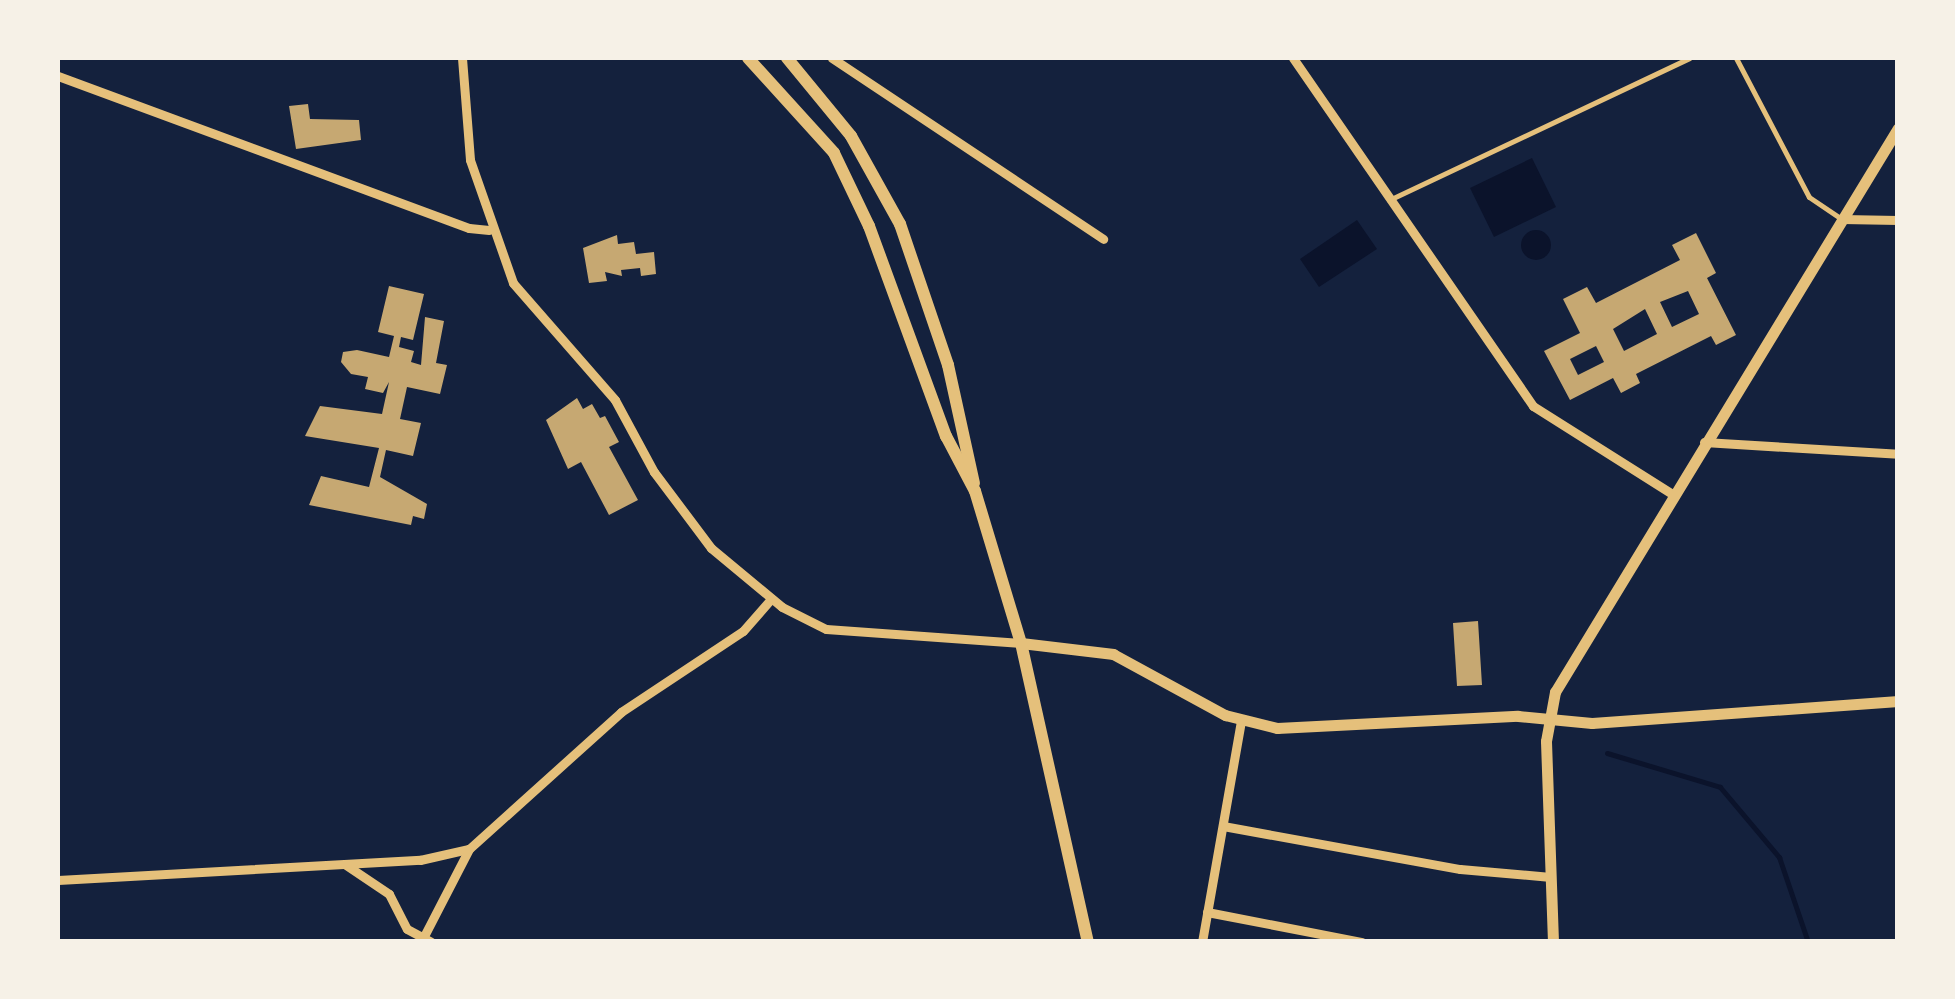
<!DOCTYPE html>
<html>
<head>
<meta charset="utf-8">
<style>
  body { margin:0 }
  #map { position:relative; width:1955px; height:999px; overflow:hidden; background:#14213d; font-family:"Nunito Sans",sans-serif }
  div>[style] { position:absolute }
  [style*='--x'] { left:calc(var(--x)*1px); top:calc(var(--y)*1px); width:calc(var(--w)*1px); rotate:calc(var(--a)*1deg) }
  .water>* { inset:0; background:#0b132b }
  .round { border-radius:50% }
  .stream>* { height:5px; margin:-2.5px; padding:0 2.5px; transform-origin:2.5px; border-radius:2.5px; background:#0b132b }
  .building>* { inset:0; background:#c6a872 }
  .service>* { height:5px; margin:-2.5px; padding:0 2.5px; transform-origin:2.5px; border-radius:2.5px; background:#e5c07b }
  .minor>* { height:9px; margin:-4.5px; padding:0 4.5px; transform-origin:4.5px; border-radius:4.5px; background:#e5c07b }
  .tertiary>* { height:11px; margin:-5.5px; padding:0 5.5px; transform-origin:5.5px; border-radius:5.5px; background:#e5c07b }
  .secondary>* { height:12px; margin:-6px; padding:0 6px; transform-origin:6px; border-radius:6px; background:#e5c07b }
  span { translate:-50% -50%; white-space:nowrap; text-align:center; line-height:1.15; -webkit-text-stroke:8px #f6f1e7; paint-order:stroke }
  .frame { position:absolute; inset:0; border:60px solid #f6f1e7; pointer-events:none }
</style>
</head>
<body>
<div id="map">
  <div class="water">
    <i style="clip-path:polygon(1532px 158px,1556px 207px,1494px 237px,1470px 188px)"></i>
    <i style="clip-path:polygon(1357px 220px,1377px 249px,1319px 287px,1300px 259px)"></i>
    <i class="round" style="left:1521px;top:230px;width:30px;height:30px"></i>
  </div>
  <div class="stream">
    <i style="--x:1607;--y:753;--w:118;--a:16.7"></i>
    <i style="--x:1720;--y:787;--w:92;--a:49.9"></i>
    <i style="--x:1779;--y:857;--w:90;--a:71.2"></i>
  </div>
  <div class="building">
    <i style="clip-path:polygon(308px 104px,310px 119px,359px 120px,361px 140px,296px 149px,289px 106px)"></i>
    <i style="clip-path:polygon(evenodd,1696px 233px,1716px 273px,1707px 278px,1736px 335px,1716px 345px,1711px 336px,1636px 374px,1640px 383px,1621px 393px,1613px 378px,1570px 400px,1544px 351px,1580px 333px,1563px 299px,1587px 287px,1596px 303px,1680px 260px,1672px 245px,1696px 233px,1688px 291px,1699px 314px,1672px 327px,1660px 302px,1688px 291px,1696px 233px,1645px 309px,1657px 334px,1624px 351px,1613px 329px,1645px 309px,1696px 233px,1596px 346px,1604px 362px,1578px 375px,1570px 359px,1596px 346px)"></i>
    <i style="clip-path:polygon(617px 235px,618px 244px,634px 242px,636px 254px,654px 252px,656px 274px,641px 276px,640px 268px,621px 270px,622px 276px,605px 272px,607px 281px,589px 283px,583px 248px)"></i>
    <i style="clip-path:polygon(389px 286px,424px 294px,413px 340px,401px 337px,399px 347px,414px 351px,411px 362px,421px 365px,425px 317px,444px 321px,436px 363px,447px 365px,440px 394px,407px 387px,400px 419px,421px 423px,413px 456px,386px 450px,380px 477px,427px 504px,424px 519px,413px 516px,411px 525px,309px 505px,321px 476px,369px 487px,379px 448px,305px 436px,320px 406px,382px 414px,389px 382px,383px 393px,365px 389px,368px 377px,351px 374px,341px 362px,343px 352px,357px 350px,389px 357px,394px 336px,378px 332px)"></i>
    <i style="clip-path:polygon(577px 398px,583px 409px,592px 404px,600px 418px,605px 416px,619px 442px,609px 447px,638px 500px,609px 515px,581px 462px,568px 469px,546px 420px)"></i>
    <i style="clip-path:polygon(1478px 621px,1482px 685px,1457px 686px,1453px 623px)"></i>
  </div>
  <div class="service">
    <i style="--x:1736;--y:58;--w:157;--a:62.3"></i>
    <i style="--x:1809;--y:197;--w:40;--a:34"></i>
    <i style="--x:1389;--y:200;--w:332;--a:-25.3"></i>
  </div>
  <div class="minor">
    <i style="--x:462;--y:58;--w:102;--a:85.5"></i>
    <i style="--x:470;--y:160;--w:130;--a:70.7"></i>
    <i style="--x:513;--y:283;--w:155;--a:48.9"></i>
    <i style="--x:615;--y:400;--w:82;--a:61.6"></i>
    <i style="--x:654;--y:472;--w:95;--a:53.1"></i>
    <i style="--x:711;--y:548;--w:92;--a:39.7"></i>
    <i style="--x:782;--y:607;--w:49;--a:26.6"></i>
    <i style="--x:826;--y:629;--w:196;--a:4.1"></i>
    <i style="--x:832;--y:58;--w:326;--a:33.7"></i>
    <i style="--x:1293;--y:58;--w:423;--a:55.4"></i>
    <i style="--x:1533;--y:406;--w:165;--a:32.3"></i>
    <i style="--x:58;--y:76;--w:438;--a:20.3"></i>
    <i style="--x:469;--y:228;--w:20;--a:6"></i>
    <i style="--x:1842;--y:219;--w:56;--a:1"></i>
    <i style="--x:1704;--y:442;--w:194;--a:3.5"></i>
    <i style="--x:1223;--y:826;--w:241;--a:10.3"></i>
    <i style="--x:1460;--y:869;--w:91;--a:5"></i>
    <i style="--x:346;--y:865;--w:52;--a:34"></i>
    <i style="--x:389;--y:894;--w:39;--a:63"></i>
    <i style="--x:407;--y:929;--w:27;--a:28"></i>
    <i style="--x:58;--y:880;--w:363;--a:-3.2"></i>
    <i style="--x:420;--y:860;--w:49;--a:-12.9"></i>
    <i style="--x:1207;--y:912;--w:158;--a:11"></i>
    <i style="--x:421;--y:942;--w:105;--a:-62.7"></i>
    <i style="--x:469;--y:849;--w:205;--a:-42"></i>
    <i style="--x:621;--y:712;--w:146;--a:-33.6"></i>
    <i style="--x:743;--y:631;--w:43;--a:-48.8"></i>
    <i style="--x:1202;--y:942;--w:224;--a:-80"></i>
  </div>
  <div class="tertiary">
    <i style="--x:1021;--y:643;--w:93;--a:6.8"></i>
    <i style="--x:1113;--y:654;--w:128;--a:28.6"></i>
    <i style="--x:1225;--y:715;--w:54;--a:14"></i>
    <i style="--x:1277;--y:728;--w:241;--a:-2.9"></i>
    <i style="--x:1518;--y:716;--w:74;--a:5.4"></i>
    <i style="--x:1592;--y:723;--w:307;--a:-4.1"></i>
    <i style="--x:1553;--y:942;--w:201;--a:-92"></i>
    <i style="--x:1546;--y:741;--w:50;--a:-79.6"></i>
    <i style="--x:1555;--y:692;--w:660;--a:-58.69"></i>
  </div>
  <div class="secondary">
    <i style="--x:748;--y:58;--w:128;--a:47.8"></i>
    <i style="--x:834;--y:153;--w:81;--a:64.4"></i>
    <i style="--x:869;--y:226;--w:224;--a:69.9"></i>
    <i style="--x:946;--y:436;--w:62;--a:62.2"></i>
    <i style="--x:975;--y:491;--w:159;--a:73.2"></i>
    <i style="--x:1021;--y:643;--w:306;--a:77.4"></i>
    <i style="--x:787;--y:58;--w:101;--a:50.6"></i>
    <i style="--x:851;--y:136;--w:101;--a:60.9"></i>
    <i style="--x:900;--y:224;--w:149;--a:71.2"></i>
    <i style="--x:948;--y:365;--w:121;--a:77.6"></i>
  </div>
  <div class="frame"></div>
</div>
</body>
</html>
